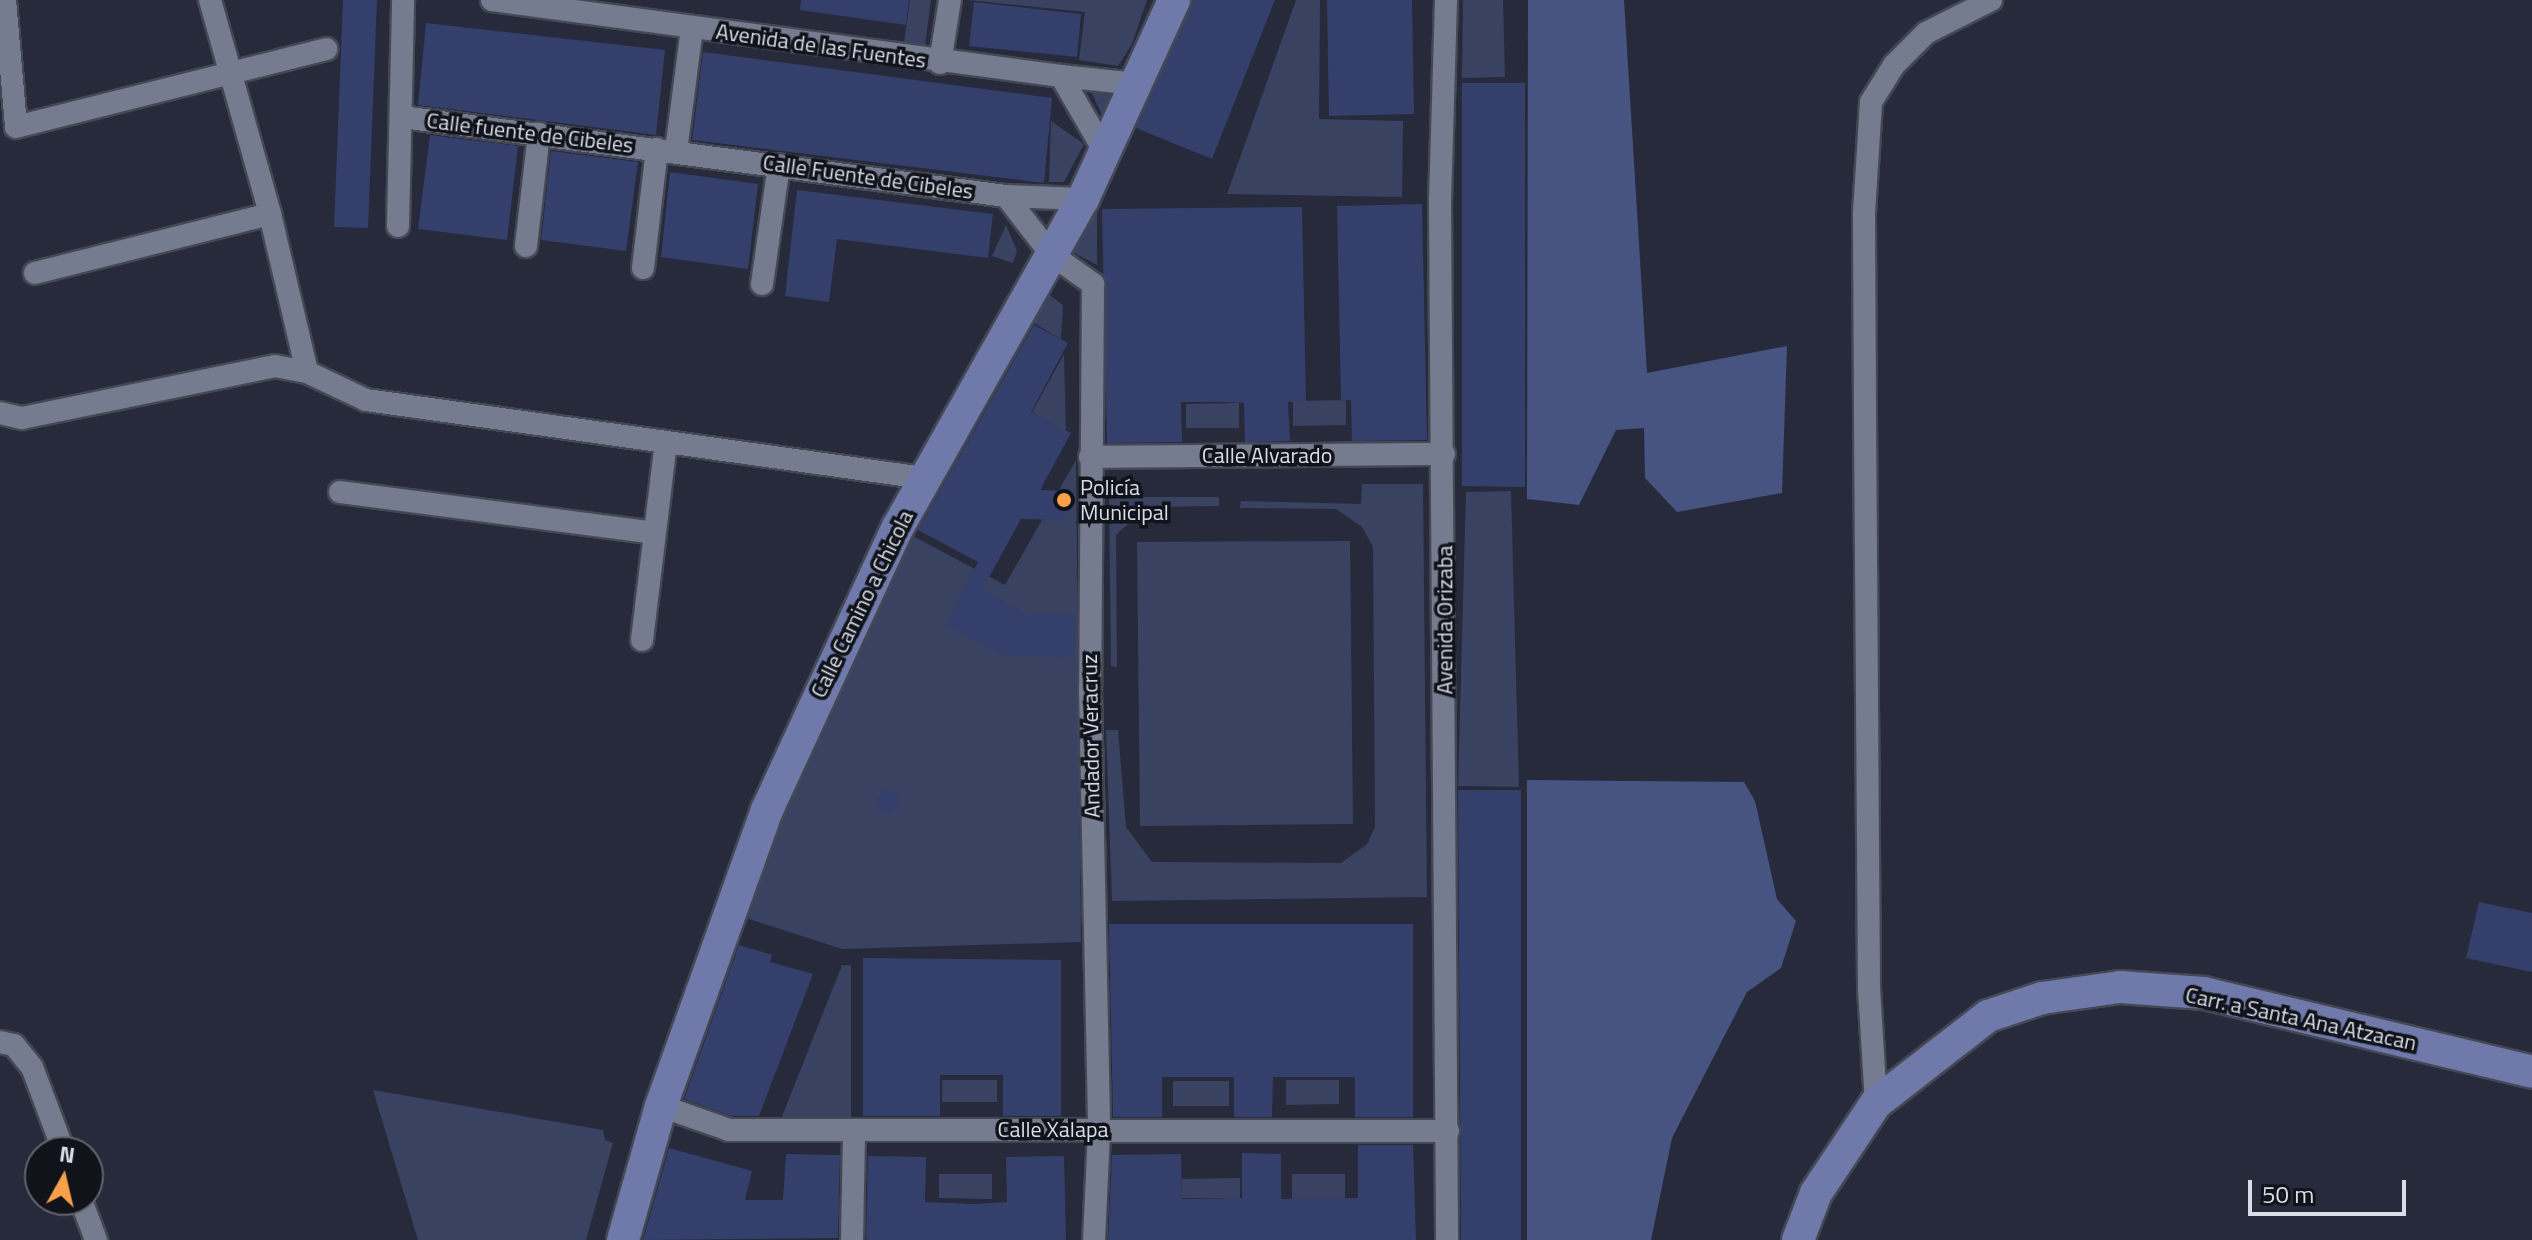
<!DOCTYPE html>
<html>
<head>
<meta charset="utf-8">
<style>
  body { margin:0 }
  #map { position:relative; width:2532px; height:1240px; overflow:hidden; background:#262a3a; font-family:"Titillium Web",sans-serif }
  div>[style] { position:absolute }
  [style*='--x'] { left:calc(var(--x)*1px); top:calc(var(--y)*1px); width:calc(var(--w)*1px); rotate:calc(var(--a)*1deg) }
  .green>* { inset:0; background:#3a4261 }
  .forest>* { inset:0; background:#475381 }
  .building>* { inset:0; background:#353f6c }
  .roads { filter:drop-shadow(2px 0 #444754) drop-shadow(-2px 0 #444754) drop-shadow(0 2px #444754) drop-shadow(0 -2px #444754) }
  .street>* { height:22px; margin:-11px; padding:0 11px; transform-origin:11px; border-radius:11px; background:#767c8f }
  .secondary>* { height:32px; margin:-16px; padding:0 16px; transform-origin:16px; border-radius:16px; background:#6f79aa }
  .dots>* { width:22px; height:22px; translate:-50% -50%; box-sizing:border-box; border:4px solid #11131a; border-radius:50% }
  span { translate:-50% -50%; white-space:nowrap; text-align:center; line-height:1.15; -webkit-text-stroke:7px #11131a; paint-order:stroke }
  .street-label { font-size:22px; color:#d9dde7 }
  .poi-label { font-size:22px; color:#d9dde7 }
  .left { translate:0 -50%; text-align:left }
  .north { position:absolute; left:24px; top:1136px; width:80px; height:80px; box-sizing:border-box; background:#11131a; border:2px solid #61646c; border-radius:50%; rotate:8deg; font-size:22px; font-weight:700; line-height:32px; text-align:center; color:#d9dde7 }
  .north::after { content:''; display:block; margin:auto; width:28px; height:36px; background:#f8a14a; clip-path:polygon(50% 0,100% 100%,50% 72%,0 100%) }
  .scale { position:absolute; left:2248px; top:1180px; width:158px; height:36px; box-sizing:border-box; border:4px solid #d9dde7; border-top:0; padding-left:10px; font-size:24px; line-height:28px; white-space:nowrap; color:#d9dde7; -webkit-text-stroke:6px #11131a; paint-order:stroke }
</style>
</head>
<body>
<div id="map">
  <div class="green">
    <i style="clip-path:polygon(910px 0,931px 0,925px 46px,904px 43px)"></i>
    <i style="clip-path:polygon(967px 0,1147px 0,1132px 44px,1118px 66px,1079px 60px,1085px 12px)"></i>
    <i style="clip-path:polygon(1296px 0,1320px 0,1319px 119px,1403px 121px,1402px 197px,1227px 194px)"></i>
    <i style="clip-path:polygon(1463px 0,1503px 0,1505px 77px,1462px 78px)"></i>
    <i style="clip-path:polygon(1091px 92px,1115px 95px,1104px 119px)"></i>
    <i style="clip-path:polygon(1051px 121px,1084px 144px,1064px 182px,1049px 182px)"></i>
    <i style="clip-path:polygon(1097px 202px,1097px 265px,1069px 250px)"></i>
    <i style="clip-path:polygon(1006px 225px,1017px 251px,1013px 263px,992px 256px)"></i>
    <i style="clip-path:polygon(1044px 291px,1063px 305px,1061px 339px,1030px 321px)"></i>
    <i style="clip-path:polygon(1064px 354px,1066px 432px,1032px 412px)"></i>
    <i style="clip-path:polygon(1346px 400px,1346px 425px,1293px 426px,1293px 401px)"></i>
    <i style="clip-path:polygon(1239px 403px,1239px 428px,1186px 428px,1186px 404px)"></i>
    <i style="clip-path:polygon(1076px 460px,1081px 942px,842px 949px,743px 917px,837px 686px,911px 535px,1005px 585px)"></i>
    <i style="clip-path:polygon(1362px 484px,1423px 484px,1427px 897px,1112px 901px,1106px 730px,1118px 730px,1126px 827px,1152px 862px,1341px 863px,1367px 844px,1375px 827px,1373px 547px,1362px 527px,1336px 509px,1240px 508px,1241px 501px,1361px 504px)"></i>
    <i style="clip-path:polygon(1511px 491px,1519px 787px,1458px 786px,1466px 492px)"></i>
    <i style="clip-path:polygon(1109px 497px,1219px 497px,1219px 506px,1146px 507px,1116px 535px,1117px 667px,1111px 666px)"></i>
    <i style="clip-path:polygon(1350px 541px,1353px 824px,1140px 826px,1137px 542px)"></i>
    <i style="clip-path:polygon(842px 965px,851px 965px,851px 1119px,781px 1119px)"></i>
    <i style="clip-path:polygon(942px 1080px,997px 1080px,997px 1102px,942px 1102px)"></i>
    <i style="clip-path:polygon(1286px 1080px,1339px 1080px,1339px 1104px,1286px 1105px)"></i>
    <i style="clip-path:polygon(1173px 1081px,1229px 1081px,1229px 1106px,1173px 1106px)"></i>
    <i style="clip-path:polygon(373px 1090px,603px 1130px,605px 1140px,613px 1143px,586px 1240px,418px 1240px)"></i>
    <i style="clip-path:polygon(939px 1174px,992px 1174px,992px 1199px,939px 1198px)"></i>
    <i style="clip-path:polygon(1292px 1174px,1345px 1174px,1345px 1199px,1292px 1199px)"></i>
    <i style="clip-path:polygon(1240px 1178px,1240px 1198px,1182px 1198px,1182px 1179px)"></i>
  </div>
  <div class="forest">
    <i style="clip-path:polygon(1528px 0,1624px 0,1647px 373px,1787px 346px,1782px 493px,1677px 512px,1645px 478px,1644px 428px,1616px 430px,1579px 505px,1527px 499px)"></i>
    <i style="clip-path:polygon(1527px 780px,1744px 782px,1755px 801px,1777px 899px,1796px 921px,1781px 968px,1747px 992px,1672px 1138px,1651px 1240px,1527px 1240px)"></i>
  </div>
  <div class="building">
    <i style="clip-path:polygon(343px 0,377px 0,368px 228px,334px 227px)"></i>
    <i style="clip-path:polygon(801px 0,909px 0,906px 25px,800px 10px)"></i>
    <i style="clip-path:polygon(1193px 0,1275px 0,1212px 159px,1136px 128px)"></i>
    <i style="clip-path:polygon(1327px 0,1412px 0,1414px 114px,1329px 116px)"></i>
    <i style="clip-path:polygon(974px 2px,1081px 14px,1077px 57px,969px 46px)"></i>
    <i style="clip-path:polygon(426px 23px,665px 50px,656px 135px,418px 105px)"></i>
    <i style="clip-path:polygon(703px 52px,1052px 98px,1044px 183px,692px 140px)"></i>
    <i style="clip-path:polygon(1462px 83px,1525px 83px,1525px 487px,1462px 486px)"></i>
    <i style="clip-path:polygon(430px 135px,518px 146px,507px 240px,418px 229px)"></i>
    <i style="clip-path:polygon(551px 151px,638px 162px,626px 251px,541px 240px)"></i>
    <i style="clip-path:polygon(670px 172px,758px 184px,748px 269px,661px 257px)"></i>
    <i style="clip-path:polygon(797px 190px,993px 214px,988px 258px,837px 239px,829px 302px,785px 296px)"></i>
    <i style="clip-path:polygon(1422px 204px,1427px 440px,1352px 441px,1351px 400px,1341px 400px,1337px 206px)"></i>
    <i style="clip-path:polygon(1302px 207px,1306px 401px,1288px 402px,1290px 441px,1245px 442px,1244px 403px,1221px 402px,1181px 402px,1182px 442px,1107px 443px,1102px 209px)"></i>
    <i style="clip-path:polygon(1034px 325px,1068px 343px,1031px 412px,1071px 433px,1040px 490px,1073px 491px,1072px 509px,1064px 509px,1064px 520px,1021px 519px,982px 590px,1025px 613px,1076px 615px,1074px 657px,1001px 655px,945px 625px,978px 562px,918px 530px)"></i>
    <i style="clip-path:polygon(884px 790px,897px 793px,901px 806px,892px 815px,879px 811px,876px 800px)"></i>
    <i style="clip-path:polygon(1458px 790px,1521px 790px,1521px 1240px,1461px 1240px)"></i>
    <i style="clip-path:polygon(2479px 902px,2532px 913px,2532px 972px,2466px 958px)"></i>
    <i style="clip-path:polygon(1109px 924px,1413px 924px,1413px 1117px,1355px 1117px,1355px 1077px,1273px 1077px,1272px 1117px,1234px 1117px,1234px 1077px,1162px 1077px,1162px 1117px,1113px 1117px)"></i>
    <i style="clip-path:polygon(739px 945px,772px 955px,770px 962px,813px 974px,759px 1116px,731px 1116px,684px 1099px)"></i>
    <i style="clip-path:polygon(863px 958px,1061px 960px,1061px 1116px,1003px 1116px,1003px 1075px,940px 1075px,940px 1116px,863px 1116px)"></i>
    <i style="clip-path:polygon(1358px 1145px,1413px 1145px,1416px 1240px,1108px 1240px,1112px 1155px,1181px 1154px,1182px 1199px,1242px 1198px,1242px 1153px,1281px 1154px,1281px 1199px,1358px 1198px)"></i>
    <i style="clip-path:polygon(669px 1148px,752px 1171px,745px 1200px,783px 1200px,786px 1154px,840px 1155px,838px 1238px,643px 1240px)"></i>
    <i style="clip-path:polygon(868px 1156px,926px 1157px,925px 1202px,974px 1204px,1007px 1202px,1006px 1157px,1064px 1156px,1066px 1240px,866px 1240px)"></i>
  </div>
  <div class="roads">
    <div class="street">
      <i style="--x:5;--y:0;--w:127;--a:85"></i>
      <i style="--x:16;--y:127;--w:320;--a:-14.1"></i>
      <i style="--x:210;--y:0;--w:222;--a:74.3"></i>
      <i style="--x:270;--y:214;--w:162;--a:76.8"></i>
      <i style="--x:492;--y:0;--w:574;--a:7.61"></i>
      <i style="--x:1061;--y:76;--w:90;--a:60"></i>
      <i style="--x:1446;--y:0;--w:203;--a:91.7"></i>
      <i style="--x:1440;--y:203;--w:1037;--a:89.61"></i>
      <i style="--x:940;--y:63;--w:64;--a:-81"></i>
      <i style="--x:1061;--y:76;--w:76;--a:6"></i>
      <i style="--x:402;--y:117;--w:609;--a:7.45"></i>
      <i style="--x:1006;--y:196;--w:73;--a:52.2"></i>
      <i style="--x:1051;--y:254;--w:52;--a:35.5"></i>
      <i style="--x:1093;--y:284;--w:406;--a:90.4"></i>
      <i style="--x:1090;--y:690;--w:441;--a:88.8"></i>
      <i style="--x:1099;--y:1131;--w:109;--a:92.6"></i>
      <i style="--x:676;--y:151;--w:125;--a:-82.6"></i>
      <i style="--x:1006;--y:196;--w:77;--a:2.2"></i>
      <i style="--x:398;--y:226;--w:226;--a:-88.7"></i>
      <i style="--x:526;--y:246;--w:113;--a:-83.4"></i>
      <i style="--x:643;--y:268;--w:120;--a:-83.3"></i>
      <i style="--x:35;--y:273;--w:242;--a:-14.1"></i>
      <i style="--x:762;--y:284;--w:120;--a:-81.9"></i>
      <i style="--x:0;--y:413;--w:23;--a:13"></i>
      <i style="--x:22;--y:418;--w:258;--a:-11.6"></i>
      <i style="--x:275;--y:366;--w:33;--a:11"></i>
      <i style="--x:307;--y:372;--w:65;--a:25.4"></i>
      <i style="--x:366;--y:400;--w:563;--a:7.96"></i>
      <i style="--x:1090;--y:457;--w:354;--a:-0.5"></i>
      <i style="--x:340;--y:492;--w:317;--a:7.4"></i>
      <i style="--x:642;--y:640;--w:199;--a:-83.1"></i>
      <i style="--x:0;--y:1042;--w:14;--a:12"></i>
      <i style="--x:14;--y:1045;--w:28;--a:51"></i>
      <i style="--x:32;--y:1067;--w:91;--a:69.4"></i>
      <i style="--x:1876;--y:1103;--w:116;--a:-93.5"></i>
      <i style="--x:1869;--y:987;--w:579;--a:-90.4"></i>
      <i style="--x:1865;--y:408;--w:195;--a:-90.3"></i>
      <i style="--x:1864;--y:213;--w:111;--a:-86.4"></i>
      <i style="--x:1871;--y:102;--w:44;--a:-58.1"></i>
      <i style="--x:1894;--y:65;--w:45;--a:-45"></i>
      <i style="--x:1926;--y:33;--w:73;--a:-26.9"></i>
      <i style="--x:661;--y:1106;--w:72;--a:19.4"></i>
      <i style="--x:729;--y:1130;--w:719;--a:0.08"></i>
      <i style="--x:81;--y:1200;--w:43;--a:69.4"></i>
      <i style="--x:852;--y:1240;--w:108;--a:-88.9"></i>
    </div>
    <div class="secondary">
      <i style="--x:623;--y:1240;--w:139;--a:-74.2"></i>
      <i style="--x:661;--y:1106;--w:314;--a:-70.3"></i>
      <i style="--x:767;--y:810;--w:312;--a:-65.2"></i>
      <i style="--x:898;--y:527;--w:377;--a:-60.6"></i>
      <i style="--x:1083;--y:199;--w:219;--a:-65.4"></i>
      <i style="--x:1798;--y:1240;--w:50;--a:-69"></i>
      <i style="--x:1816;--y:1193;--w:108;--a:-56.3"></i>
      <i style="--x:1876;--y:1103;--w:142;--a:-37.8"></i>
      <i style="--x:1988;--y:1016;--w:57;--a:-18.4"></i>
      <i style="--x:2042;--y:998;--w:79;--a:-8"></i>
      <i style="--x:2120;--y:987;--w:84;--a:4.1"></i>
      <i style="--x:2204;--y:993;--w:337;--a:13.5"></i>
    </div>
  </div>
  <div class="dots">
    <i style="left:1064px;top:500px;background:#f8a14a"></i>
  </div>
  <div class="street-label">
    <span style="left:821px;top:46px;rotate:8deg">Avenida de las Fuentes</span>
    <span style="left:530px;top:133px;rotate:7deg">Calle fuente de Cibeles</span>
    <span style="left:868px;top:177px;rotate:8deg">Calle Fuente de Cibeles</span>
    <span style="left:1267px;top:456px">Calle Alvarado</span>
    <span style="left:862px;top:604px;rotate:-64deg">Calle Camino a Chicola</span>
    <span style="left:1445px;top:620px;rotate:-90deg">Avenida Orizaba</span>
    <span style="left:1091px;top:736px;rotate:-91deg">Andador Veracruz</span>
    <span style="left:2301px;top:1019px;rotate:12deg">Carr. a Santa Ana Atzacan</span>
    <span style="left:1053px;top:1130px">Calle Xalapa</span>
  </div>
  <div class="poi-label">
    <span class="left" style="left:1080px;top:500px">Policía<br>Municipal</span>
  </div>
  <div class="north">N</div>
  <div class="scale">50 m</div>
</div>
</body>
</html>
